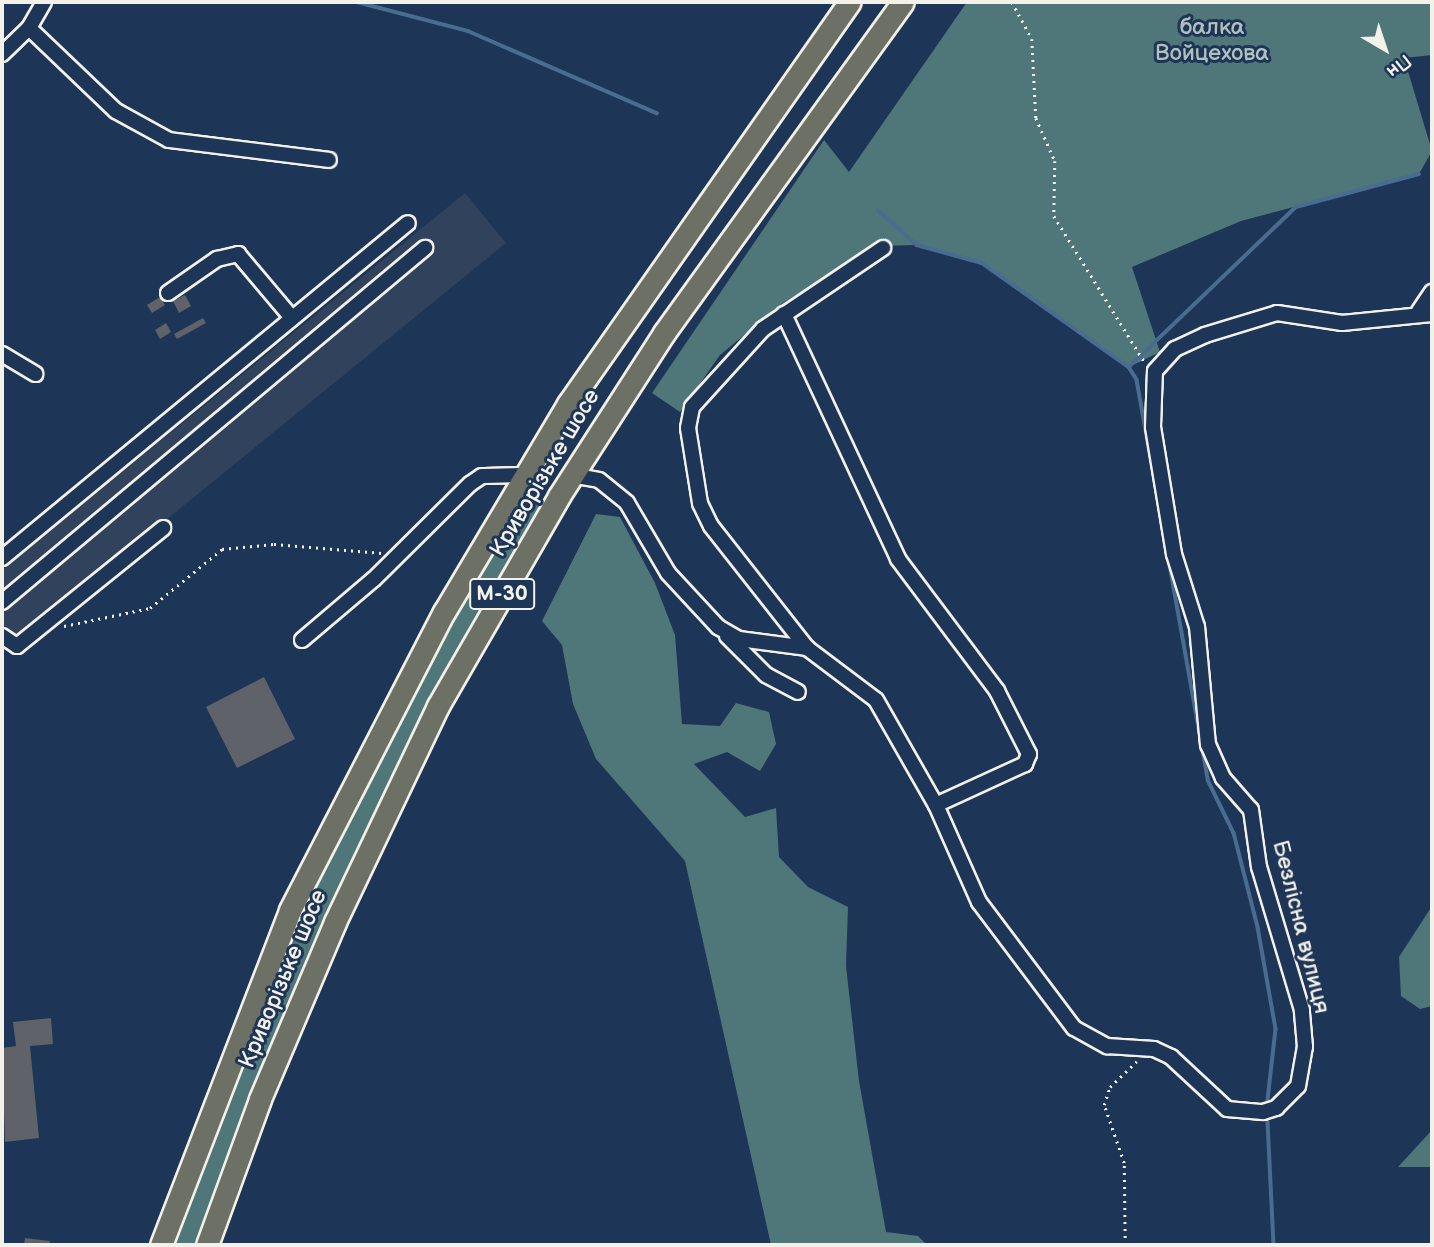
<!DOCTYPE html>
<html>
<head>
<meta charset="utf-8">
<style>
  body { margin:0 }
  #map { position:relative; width:1434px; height:1247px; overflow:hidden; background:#1d3557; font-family:"Balsamiq Sans",sans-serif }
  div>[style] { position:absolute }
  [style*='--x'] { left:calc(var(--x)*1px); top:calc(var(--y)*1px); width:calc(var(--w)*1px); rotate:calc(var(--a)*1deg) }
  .built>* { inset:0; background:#31425d }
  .green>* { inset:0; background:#4f7679 }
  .stream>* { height:3.5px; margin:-1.75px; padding:0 1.75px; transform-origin:1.75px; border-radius:1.75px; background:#496c90 }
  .building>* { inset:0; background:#60626a }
  .path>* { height:2.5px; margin-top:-1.25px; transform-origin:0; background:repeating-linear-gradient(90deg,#f4f1e8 0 2px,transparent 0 7px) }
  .roads { filter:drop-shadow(2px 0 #f4f1e8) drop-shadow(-2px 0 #f4f1e8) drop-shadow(0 2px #f4f1e8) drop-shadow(0 -2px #f4f1e8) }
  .minor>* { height:14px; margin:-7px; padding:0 7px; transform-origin:7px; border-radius:7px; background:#1d3557 }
  .highway>* { height:21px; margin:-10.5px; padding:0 10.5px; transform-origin:10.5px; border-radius:10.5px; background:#6c7065 }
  span { translate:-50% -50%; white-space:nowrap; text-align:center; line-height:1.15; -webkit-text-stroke:6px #1d3557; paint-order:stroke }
  .shield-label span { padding:2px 5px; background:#1d3557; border:2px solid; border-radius:5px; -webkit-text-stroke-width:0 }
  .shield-label { font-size:21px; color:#f4f1e8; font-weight:700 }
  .park-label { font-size:23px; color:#b2c0bc }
  .street-label { font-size:23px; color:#f4f1e8 }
  .frame { position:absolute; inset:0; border:4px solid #f4f1e8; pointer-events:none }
  .north { position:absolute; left:1350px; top:14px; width:70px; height:70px; -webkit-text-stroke:5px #1d3557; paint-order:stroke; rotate:141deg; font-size:19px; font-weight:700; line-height:28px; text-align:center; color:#f4f1e8 }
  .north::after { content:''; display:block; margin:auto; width:24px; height:32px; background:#f4f1e8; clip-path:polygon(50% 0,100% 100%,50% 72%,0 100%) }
</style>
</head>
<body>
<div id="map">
  <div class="built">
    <i style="clip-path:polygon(465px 193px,506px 243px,15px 643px,2px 626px,2px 570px)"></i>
  </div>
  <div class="green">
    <i style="clip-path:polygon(967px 2px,1432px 2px,1432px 55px,1404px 58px,1432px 151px,1419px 174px,1241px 221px,1132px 267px,1160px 352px,1129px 367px,982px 263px,917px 245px,876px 246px,783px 303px,720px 355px,680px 412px,652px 393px,824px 140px,849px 172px)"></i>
    <i style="clip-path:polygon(522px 499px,536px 500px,539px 510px,475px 621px,332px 904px,198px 1245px,171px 1245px,231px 1080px,310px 894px,452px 610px)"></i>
    <i style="clip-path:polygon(596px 514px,620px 517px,655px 583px,675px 635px,682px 724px,720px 726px,736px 703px,769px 712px,776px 744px,760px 771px,727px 752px,694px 764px,745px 817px,776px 808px,779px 857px,808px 887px,848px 907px,846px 966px,859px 1081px,886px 1232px,918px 1236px,927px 1245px,771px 1245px,685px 861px,596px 759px,573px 704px,562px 645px,542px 621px)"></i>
    <i style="clip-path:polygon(1432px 906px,1432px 1006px,1420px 1009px,1401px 996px,1399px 957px)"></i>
    <i style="clip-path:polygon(1432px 1130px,1432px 1167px,1398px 1167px)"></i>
  </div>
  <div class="stream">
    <i style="--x:357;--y:2;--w:115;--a:14.6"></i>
    <i style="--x:468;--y:31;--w:206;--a:23.5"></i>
    <i style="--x:878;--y:210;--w:52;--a:41.9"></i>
    <i style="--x:917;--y:245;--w:67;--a:15.5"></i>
    <i style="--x:982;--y:263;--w:180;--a:35.3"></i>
    <i style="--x:1129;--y:367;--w:231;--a:-43.8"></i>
    <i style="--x:1296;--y:207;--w:127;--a:-15"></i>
    <i style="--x:1129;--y:367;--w:15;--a:58"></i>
    <i style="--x:1137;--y:380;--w:406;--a:79.9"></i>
    <i style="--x:1208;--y:780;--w:59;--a:63.9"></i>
    <i style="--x:1234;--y:833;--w:97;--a:75.7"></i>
    <i style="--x:1258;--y:927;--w:104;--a:80"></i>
    <i style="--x:1276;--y:1029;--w:71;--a:96.4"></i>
    <i style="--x:1268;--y:1122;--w:123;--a:87.2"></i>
  </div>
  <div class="building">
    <i style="clip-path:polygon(185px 295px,191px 306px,179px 313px,173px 301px)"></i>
    <i style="clip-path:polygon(160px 297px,165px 305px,152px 313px,147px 305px)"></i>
    <i style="clip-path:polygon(203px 318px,206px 323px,177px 339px,174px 334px)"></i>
    <i style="clip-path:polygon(166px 323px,171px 332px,160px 339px,155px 330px)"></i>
    <i style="clip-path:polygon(264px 677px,295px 739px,237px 768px,206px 707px)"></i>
    <i style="clip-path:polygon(51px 1018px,53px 1044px,30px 1046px,39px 1138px,5px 1142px,2px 1048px,16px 1046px,13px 1022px)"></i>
    <i style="clip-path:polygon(25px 1238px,50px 1241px,49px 1245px,24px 1245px)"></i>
  </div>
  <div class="path">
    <i style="--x:1012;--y:2;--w:42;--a:61.6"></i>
    <i style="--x:1032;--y:39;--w:79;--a:87.1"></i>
    <i style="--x:1036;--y:118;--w:47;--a:66.2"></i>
    <i style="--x:1055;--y:161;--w:55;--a:91"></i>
    <i style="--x:1054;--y:216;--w:173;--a:58.2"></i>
    <i style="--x:64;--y:626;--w:88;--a:-11.8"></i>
    <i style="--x:150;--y:608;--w:93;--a:-39.3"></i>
    <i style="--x:222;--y:549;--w:52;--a:-5.5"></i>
    <i style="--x:274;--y:544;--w:108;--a:4.8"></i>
    <i style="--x:1125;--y:1245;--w:82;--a:-90.7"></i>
    <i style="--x:1124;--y:1163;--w:61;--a:-109"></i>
    <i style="--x:1104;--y:1105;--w:19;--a:-72"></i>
    <i style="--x:1110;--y:1087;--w:37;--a:-44"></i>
  </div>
  <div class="roads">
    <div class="minor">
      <i style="--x:29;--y:28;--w:120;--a:43.7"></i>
      <i style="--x:116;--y:111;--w:60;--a:28.7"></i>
      <i style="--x:169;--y:140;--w:161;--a:7.1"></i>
      <i style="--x:2;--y:54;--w:37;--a:-44"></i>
      <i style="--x:29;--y:28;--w:30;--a:-60"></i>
      <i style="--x:168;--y:293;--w:60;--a:-34.8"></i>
      <i style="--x:217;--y:259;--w:22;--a:-13"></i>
      <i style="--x:238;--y:254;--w:84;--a:49.8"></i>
      <i style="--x:1419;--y:311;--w:23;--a:-56"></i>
      <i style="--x:784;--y:314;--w:270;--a:65"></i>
      <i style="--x:898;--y:559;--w:165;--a:53.1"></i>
      <i style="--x:997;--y:691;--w:71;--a:63.1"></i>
      <i style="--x:1029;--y:754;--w:11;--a:112"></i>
      <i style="--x:1025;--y:764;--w:98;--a:155.3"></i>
      <i style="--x:2;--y:354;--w:39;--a:31"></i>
      <i style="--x:571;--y:475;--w:28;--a:10"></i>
      <i style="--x:599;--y:480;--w:36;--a:39"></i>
      <i style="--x:627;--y:503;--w:81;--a:59.6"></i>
      <i style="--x:668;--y:573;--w:74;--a:47.2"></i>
      <i style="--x:718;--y:627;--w:24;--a:30"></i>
      <i style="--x:739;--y:639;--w:69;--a:7.5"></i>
      <i style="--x:807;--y:648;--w:86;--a:37"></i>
      <i style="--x:876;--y:700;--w:121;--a:60.3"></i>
      <i style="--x:936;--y:805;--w:106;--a:66.1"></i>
      <i style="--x:979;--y:902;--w:158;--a:53"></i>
      <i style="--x:1074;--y:1028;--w:38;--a:29"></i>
      <i style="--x:1107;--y:1046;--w:47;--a:3.7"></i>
      <i style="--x:1154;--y:1049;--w:19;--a:25"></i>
      <i style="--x:1171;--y:1057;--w:76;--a:42.9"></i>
      <i style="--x:1227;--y:1109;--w:36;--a:5"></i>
      <i style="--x:1263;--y:1112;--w:14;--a:-17"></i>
      <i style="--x:1276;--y:1108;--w:31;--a:-45"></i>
      <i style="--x:1298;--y:1086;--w:40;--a:-80"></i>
      <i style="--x:1305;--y:1047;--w:37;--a:-95"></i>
      <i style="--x:1302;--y:1010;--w:149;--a:-106.7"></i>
      <i style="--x:1259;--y:867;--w:58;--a:-98"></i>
      <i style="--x:1251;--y:810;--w:43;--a:-131.2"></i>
      <i style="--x:1223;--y:778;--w:36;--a:-114"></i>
      <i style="--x:1208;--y:745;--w:119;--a:-95.3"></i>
      <i style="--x:1197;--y:627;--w:77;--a:-107.5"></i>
      <i style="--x:1174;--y:554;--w:129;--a:-99.4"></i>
      <i style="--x:1153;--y:427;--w:56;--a:-88"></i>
      <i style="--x:1155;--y:371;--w:30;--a:-48"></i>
      <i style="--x:1175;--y:349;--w:33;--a:-25"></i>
      <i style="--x:1205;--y:335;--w:75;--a:-17"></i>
      <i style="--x:1277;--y:313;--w:66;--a:8.7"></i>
      <i style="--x:1342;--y:323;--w:90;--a:-5.7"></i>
      <i style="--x:2;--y:558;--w:526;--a:-39.53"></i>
      <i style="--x:2;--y:602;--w:552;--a:-39.93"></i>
      <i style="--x:2;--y:636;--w:18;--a:34"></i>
      <i style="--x:17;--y:646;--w:188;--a:-38.9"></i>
      <i style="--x:727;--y:636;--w:55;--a:45"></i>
      <i style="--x:766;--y:675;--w:36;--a:28"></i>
      <i style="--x:302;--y:640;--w:94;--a:-40.3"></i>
      <i style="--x:374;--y:579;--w:135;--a:-44.7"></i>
      <i style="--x:470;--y:484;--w:14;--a:-34"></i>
      <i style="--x:482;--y:476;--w:41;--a:-1.4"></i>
      <i style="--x:807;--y:648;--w:155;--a:-128.2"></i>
      <i style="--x:711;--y:526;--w:25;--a:-116"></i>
      <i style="--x:700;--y:503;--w:76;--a:-99.1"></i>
      <i style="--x:688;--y:428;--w:21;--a:-79"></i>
      <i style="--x:692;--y:407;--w:105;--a:-47.7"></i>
      <i style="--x:763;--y:329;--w:145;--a:-34"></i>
    </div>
    <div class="highway">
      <i style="--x:161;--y:1245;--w:359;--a:-68.9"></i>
      <i style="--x:290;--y:910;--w:335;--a:-62.7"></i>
      <i style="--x:444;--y:612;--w:242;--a:-59.2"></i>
      <i style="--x:568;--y:404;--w:491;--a:-55"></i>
      <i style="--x:207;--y:1245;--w:155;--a:-70"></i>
      <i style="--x:260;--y:1099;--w:192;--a:-67"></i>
      <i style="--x:335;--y:922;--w:239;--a:-64.5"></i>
      <i style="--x:438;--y:706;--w:242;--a:-60"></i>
      <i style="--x:559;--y:496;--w:194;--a:-57.2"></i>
      <i style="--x:664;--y:333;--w:408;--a:-54.2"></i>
    </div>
  </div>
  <div class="shield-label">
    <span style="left:502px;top:594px">М-30</span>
  </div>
  <div class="park-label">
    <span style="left:1212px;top:40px">балка<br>Войцехова</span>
  </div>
  <div class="street-label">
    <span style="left:545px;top:473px;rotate:-59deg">Криворізьке шосе</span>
    <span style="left:1301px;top:927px;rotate:76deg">Безлісна вулиця</span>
    <span style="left:283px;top:979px;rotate:-67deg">Криворізьке шосе</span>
  </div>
  <div class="frame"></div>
  <div class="north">Пн</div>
</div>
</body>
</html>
